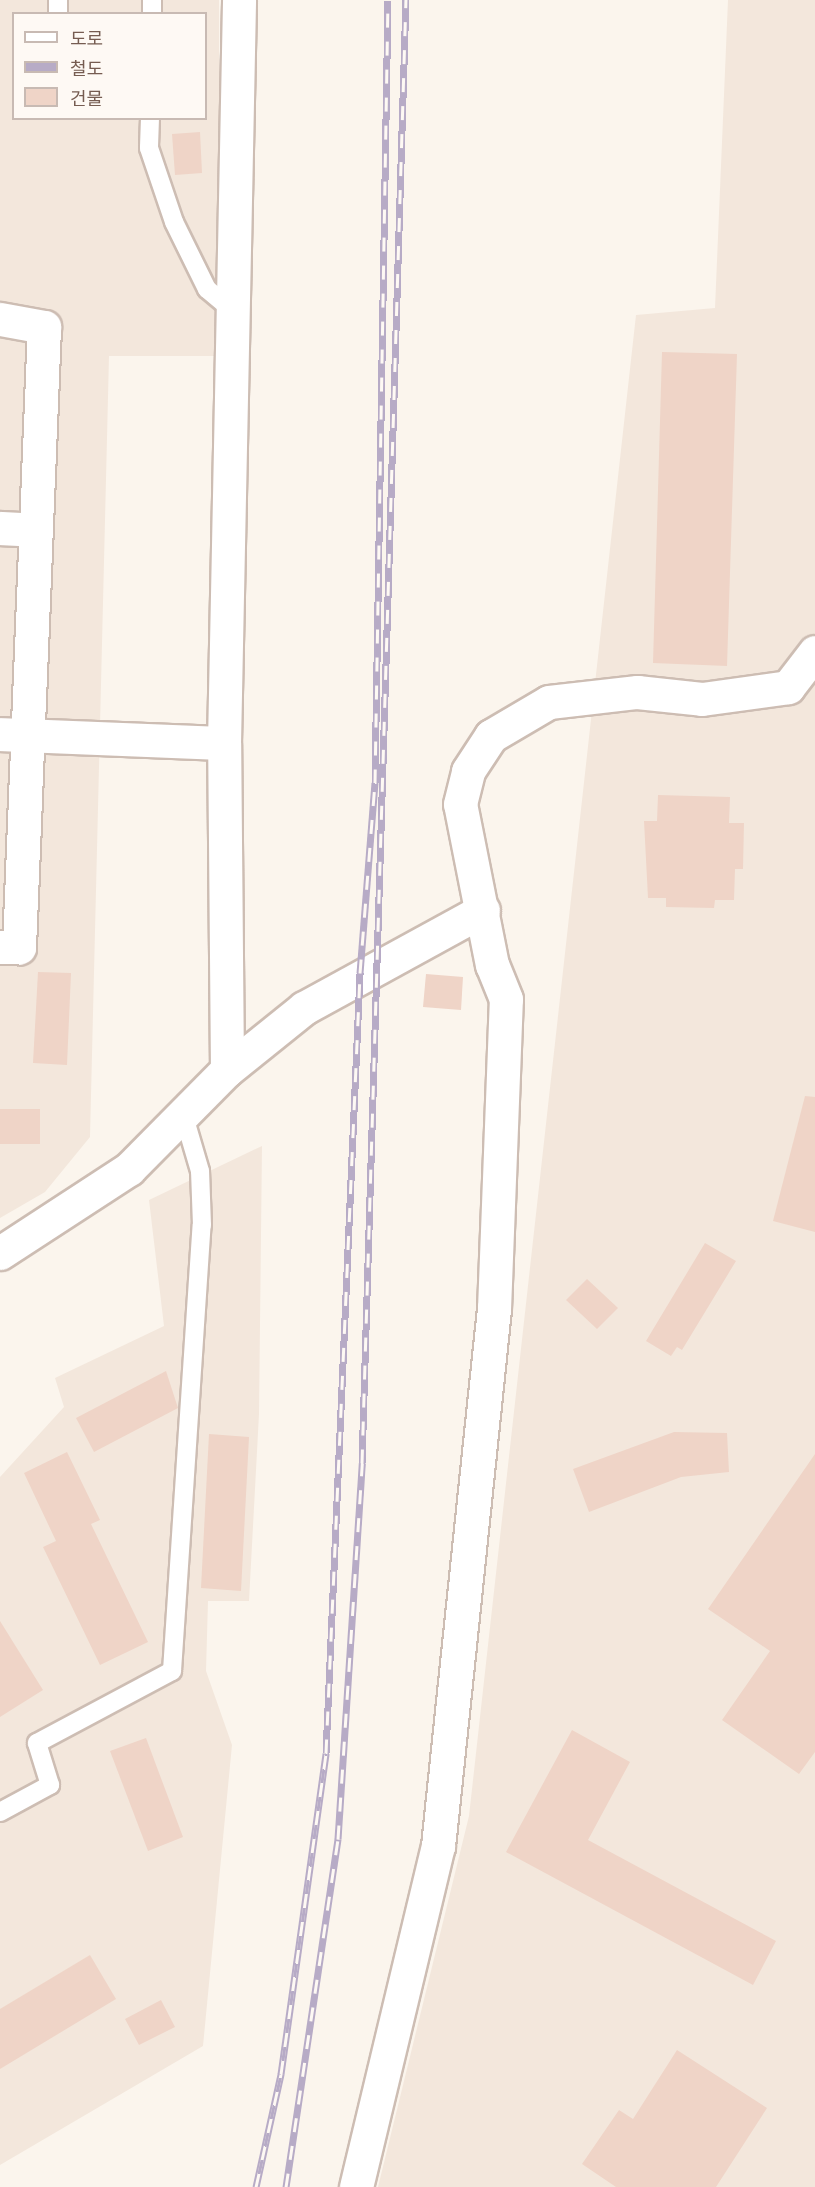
<!DOCTYPE html>
<html>
<head>
<meta charset="utf-8">
<style>
  body { margin:0 }
  #map { position:relative; width:815px; height:2187px; overflow:hidden; background:#fbf5ed; font-family:Montserrat,"Noto Sans KR",sans-serif }
  div>[style] { position:absolute }
  [style*='--x'] { left:calc(var(--x)*1px); top:calc(var(--y)*1px); width:calc(var(--w)*1px); rotate:calc(var(--a)*1deg) }
  .residential>* { inset:0; background:#f3e7dc }
  .building>* { inset:0; background:#efd4c7 }
  .roads { filter:drop-shadow(2px 0 #cdbdb3) drop-shadow(-2px 0 #cdbdb3) drop-shadow(0 2px #cdbdb3) drop-shadow(0 -2px #cdbdb3) }
  .lane>* { height:18px; margin:-9px; padding:0 9px; transform-origin:9px; border-radius:9px; background:#fff }
  .street>* { height:33px; margin:-16.5px; padding:0 16.5px; transform-origin:16.5px; border-radius:16.5px; background:#fff }
  .secondary>* { height:33px; margin:-16.5px; padding:0 16.5px; transform-origin:16.5px; border-radius:16.5px; background:#fff }
  .rail>* { height:7px; margin-top:-3.5px; transform-origin:0; background:repeating-linear-gradient(90deg,#fef9f4 0 14px,#b7abc6 0 28px); box-sizing:border-box; border-block:2px solid #b7abc6 }
  span { translate:-50% -50%; white-space:nowrap; text-align:center; line-height:1.15; -webkit-text-stroke:5px #fef9f4; paint-order:stroke }
  .legend { position:absolute; left:12px; top:12px; width:195px; height:108px; box-sizing:border-box; background:#fef9f4; border:2px solid #c8bab3; margin:0; padding:8px 10px; list-style:none; font-size:18px; color:#765c51 }
  .legend li { display:flex; align-items:center; gap:12px; height:30px }
  .legend b { width:30px; border:2px solid #c8bab3 }
</style>
</head>
<body>
<div id="map">
  <div class="residential">
    <i style="clip-path:polygon(evenodd,0 0,219px 0,219px 356px,109px 356px,90px 1137px,45px 1192px,0 1218px,0 0,14px 14px,206px 14px,206px 118px,14px 118px,14px 14px)"></i>
    <i style="clip-path:polygon(728px 0,815px 0,815px 2187px,378px 2187px,469px 1816px,636px 315px,715px 308px)"></i>
    <i style="clip-path:polygon(262px 1146px,259px 1414px,249px 1601px,208px 1601px,206px 1671px,232px 1745px,203px 2046px,0 2165px,0 1477px,64px 1407px,55px 1378px,164px 1326px,149px 1200px)"></i>
  </div>
  <div class="building">
    <i style="clip-path:polygon(200px 132px,202px 173px,175px 175px,172px 134px)"></i>
    <i style="clip-path:polygon(662px 352px,737px 354px,727px 666px,653px 663px)"></i>
    <i style="clip-path:polygon(658px 795px,730px 797px,729px 823px,744px 823px,743px 869px,735px 869px,734px 900px,715px 900px,714px 908px,666px 907px,666px 898px,648px 898px,644px 821px,657px 821px)"></i>
    <i style="clip-path:polygon(38px 972px,71px 973px,67px 1065px,33px 1063px)"></i>
    <i style="clip-path:polygon(426px 974px,463px 977px,461px 1010px,423px 1007px)"></i>
    <i style="clip-path:polygon(805px 1096px,815px 1097px,815px 1232px,773px 1221px)"></i>
    <i style="clip-path:polygon(0 1109px,40px 1109px,40px 1144px,0 1144px)"></i>
    <i style="clip-path:polygon(705px 1243px,736px 1261px,682px 1350px,677px 1347px,671px 1356px,646px 1341px)"></i>
    <i style="clip-path:polygon(587px 1279px,618px 1308px,597px 1329px,566px 1300px)"></i>
    <i style="clip-path:polygon(166px 1371px,178px 1408px,94px 1452px,76px 1418px)"></i>
    <i style="clip-path:polygon(674px 1432px,727px 1433px,729px 1472px,681px 1477px,589px 1512px,573px 1469px)"></i>
    <i style="clip-path:polygon(209px 1434px,249px 1437px,241px 1591px,201px 1588px)"></i>
    <i style="clip-path:polygon(67px 1452px,100px 1520px,91px 1524px,148px 1642px,100px 1665px,43px 1547px,56px 1541px,24px 1473px)"></i>
    <i style="clip-path:polygon(815px 1454px,815px 1752px,799px 1774px,722px 1720px,770px 1651px,708px 1609px)"></i>
    <i style="clip-path:polygon(0 1621px,43px 1690px,0 1717px)"></i>
    <i style="clip-path:polygon(572px 1730px,630px 1762px,588px 1840px,776px 1941px,753px 1985px,506px 1852px)"></i>
    <i style="clip-path:polygon(146px 1738px,183px 1837px,148px 1851px,110px 1751px)"></i>
    <i style="clip-path:polygon(90px 1955px,116px 1999px,0 2069px,0 2009px)"></i>
    <i style="clip-path:polygon(161px 2000px,175px 2027px,139px 2045px,125px 2019px)"></i>
    <i style="clip-path:polygon(677px 2050px,767px 2108px,716px 2187px,616px 2187px,582px 2164px,619px 2110px,633px 2119px)"></i>
  </div>
  <div class="roads">
    <div class="lane">
      <i style="--x:152;--y:0;--w:14;--a:90"></i>
      <i style="--x:58;--y:14;--w:14;--a:-90"></i>
      <i style="--x:150;--y:118;--w:30;--a:92"></i>
      <i style="--x:149;--y:148;--w:78;--a:71.3"></i>
      <i style="--x:174;--y:222;--w:75;--a:63.8"></i>
      <i style="--x:207;--y:289;--w:34;--a:40"></i>
      <i style="--x:0;--y:1812;--w:57;--a:-28.4"></i>
      <i style="--x:50;--y:1785;--w:44;--a:-107.2"></i>
      <i style="--x:37;--y:1743;--w:153;--a:-28.1"></i>
      <i style="--x:172;--y:1671;--w:447;--a:-86.2"></i>
      <i style="--x:202;--y:1225;--w:54;--a:-92.1"></i>
      <i style="--x:200;--y:1171;--w:60;--a:-106.3"></i>
    </div>
    <div class="street">
      <i style="--x:0;--y:319;--w:45;--a:10.3"></i>
      <i style="--x:44;--y:327;--w:621;--a:92.31"></i>
      <i style="--x:19;--y:947;--w:19;--a:180"></i>
      <i style="--x:0;--y:528;--w:33;--a:3"></i>
      <i style="--x:0;--y:734;--w:224;--a:2.3"></i>
      <i style="--x:227;--y:1070;--w:327;--a:-90.5"></i>
      <i style="--x:224;--y:743;--w:743;--a:-88.84"></i>
      <i style="--x:356;--y:2187;--w:351;--a:-76.5"></i>
      <i style="--x:438;--y:1846;--w:540;--a:-84.05"></i>
      <i style="--x:494;--y:1309;--w:310;--a:-87.8"></i>
      <i style="--x:506;--y:999;--w:37;--a:-112"></i>
      <i style="--x:492;--y:965;--w:164;--a:-101.2"></i>
      <i style="--x:460;--y:804;--w:34;--a:-76"></i>
      <i style="--x:468;--y:771;--w:42;--a:-56.7"></i>
      <i style="--x:491;--y:736;--w:67;--a:-30.4"></i>
      <i style="--x:549;--y:702;--w:89;--a:-6.5"></i>
      <i style="--x:637;--y:692;--w:65;--a:6.1"></i>
      <i style="--x:702;--y:699;--w:87;--a:-7.9"></i>
      <i style="--x:788;--y:687;--w:44;--a:-52.4"></i>
    </div>
    <div class="secondary">
      <i style="--x:0;--y:1253;--w:154;--a:-33.1"></i>
      <i style="--x:129;--y:1169;--w:139;--a:-45.3"></i>
      <i style="--x:227;--y:1070;--w:99;--a:-38.8"></i>
      <i style="--x:304;--y:1008;--w:204;--a:-28.7"></i>
    </div>
  </div>
  <div class="rail">
    <i style="--x:256;--y:2187;--w:116;--a:-77.5"></i>
    <i style="--x:281;--y:2074;--w:324;--a:-82"></i>
    <i style="--x:326;--y:1753;--w:781;--a:-87.5"></i>
    <i style="--x:360;--y:973;--w:191;--a:-85.5"></i>
    <i style="--x:375;--y:783;--w:783;--a:-89.05"></i>
    <i style="--x:286;--y:2187;--w:352;--a:-81.5"></i>
    <i style="--x:338;--y:1839;--w:377;--a:-86.3"></i>
    <i style="--x:362;--y:1463;--w:1464;--a:-88.28"></i>
  </div>
  <ul class="legend">
  <li><b style="height:8px;background:#fff"></b>도로</li>
  <li><b style="height:8px;background:#b7abc6"></b>철도</li>
  <li><b style="height:16px;background:#efd4c7"></b>건물</li>
  </ul>
</div>
</body>
</html>
